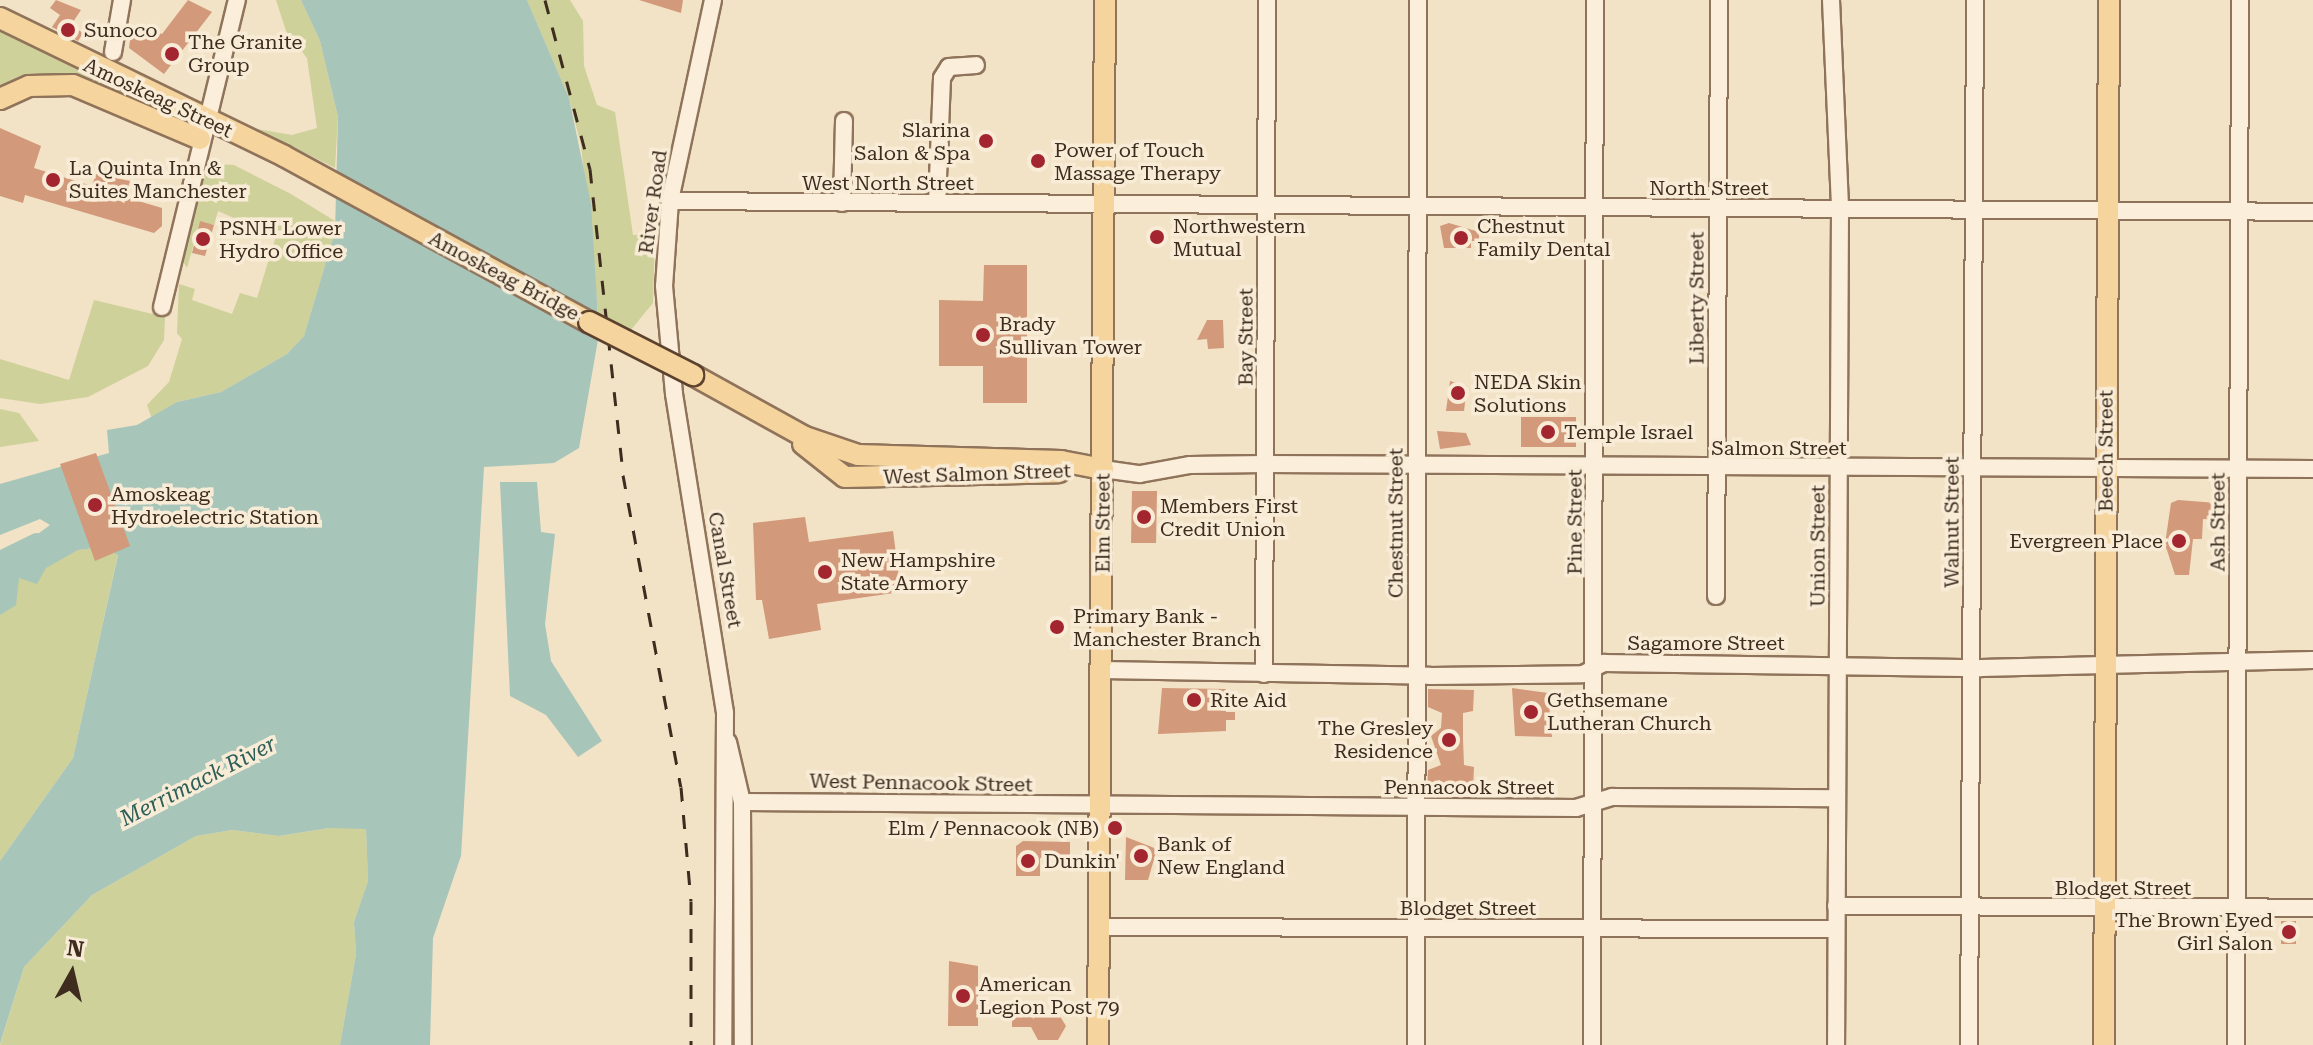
<!DOCTYPE html>
<html>
<head>
<meta charset="utf-8">
<style>
  body { margin:0 }
  #map { position:relative; width:2313px; height:1045px; overflow:hidden; background:#f2e2c6; font-family:"Roboto Serif",serif }
  div>[style] { position:absolute }
  [style*='--x'] { left:calc(var(--x)*1px); top:calc(var(--y)*1px); width:calc(var(--w)*1px); rotate:calc(var(--a)*1deg) }
  .green>* { inset:0; background:#ced199 }
  .water>* { inset:0; background:#a8c5ba }
  .river>* { height:20px; margin:-10px; padding:0 10px; transform-origin:10px; border-radius:10px; background:#a8c5ba }
  .building>* { inset:0; background:#d2997a }
  .roads { filter:drop-shadow(2px 0 #8f735a) drop-shadow(-2px 0 #8f735a) drop-shadow(0 2px #8f735a) drop-shadow(0 -2px #8f735a) }
  .minor>* { height:16px; margin:-8px; padding:0 8px; transform-origin:8px; border-radius:8px; background:#fbefdb }
  .major>* { height:20px; margin:-10px; padding:0 10px; transform-origin:10px; border-radius:10px; background:#f6d49d }
  .rail>* { height:3px; margin-top:-1.5px; transform-origin:0; background:repeating-linear-gradient(90deg,#3e2c1f 0 14px,transparent 0 28px) }
  .bridges { filter:drop-shadow(2px 0 #5d412e) drop-shadow(-2px 0 #5d412e) drop-shadow(0 2px #5d412e) drop-shadow(0 -2px #5d412e) }
  .major-bridge>* { height:20px; margin:-10px; padding:0 10px; transform-origin:10px; border-radius:10px; background:#f6d49d }
  .dots>* { width:22px; height:22px; translate:-50% -50%; box-sizing:border-box; border:4px solid #f8ecd7; border-radius:50% }
  span { translate:-50% -50%; white-space:nowrap; text-align:center; line-height:1.15; -webkit-text-stroke:7px #f8ecd7; paint-order:stroke }
  .poi-label { font-size:20px; color:#3e2c1f }
  .left { translate:0 -50%; text-align:left }
  .right { translate:-100% -50%; text-align:right }
  .street-label { font-size:20px; color:#3e2c1f }
  .water-label { font-size:22px; color:#2d5f58; font-style:italic }
  .north { position:absolute; left:32px; top:933px; width:80px; height:80px; -webkit-text-stroke:6px #f8ecd7; paint-order:stroke; rotate:8deg; font-size:22px; font-weight:700; line-height:32px; text-align:center; color:#3e2c1f }
  .north::after { content:''; display:block; margin:auto; width:28px; height:36px; background:#3e2c1f; clip-path:polygon(50% 0,100% 100%,50% 72%,0 100%) }
</style>
</head>
<body>
<div id="map">
  <div class="green">
    <i style="clip-path:polygon(276px 0,301px 0,320px 41px,338px 117px,335px 168px,257px 129px,292px 135px,317px 128px,307px 58px,286px 31px)"></i>
    <i style="clip-path:polygon(527px 0,570px 0,583px 21px,584px 66px,597px 105px,615px 112px,633px 235px,655px 234px,653px 303px,630px 331px,598px 313px,581px 145px,569px 98px)"></i>
    <i style="clip-path:polygon(0 28px,130px 93px,129px 96px,53px 75px,0 88px)"></i>
    <i style="clip-path:polygon(216px 164px,234px 165px,291px 194px,335px 221px,335px 233px,304px 336px,287px 354px,221px 392px,177px 402px,152px 419px,147px 405px,169px 382px,182px 339px,177px 333px,179px 284px,195px 289px,192px 300px,232px 314px,240px 293px,257px 298px,276px 236px,218px 211px,214px 225px,200px 222px,187px 268px,181px 258px,204px 175px)"></i>
    <i style="clip-path:polygon(94px 300px,165px 317px,164px 340px,148px 366px,88px 397px,40px 404px,0 398px,0 359px,69px 380px)"></i>
    <i style="clip-path:polygon(0 409px,19px 413px,39px 441px,0 447px)"></i>
    <i style="clip-path:polygon(104px 547px,118px 554px,73px 758px,0 861px,0 615px,19px 578px,78px 550px)"></i>
    <i style="clip-path:polygon(329px 828px,366px 828px,368px 881px,354px 922px,356px 954px,340px 1045px,0 1045px,24px 967px,92px 895px,196px 836px,232px 830px,280px 836px)"></i>
  </div>
  <div class="water">
    <i style="clip-path:polygon(301px 0,527px 0,569px 98px,591px 204px,599px 334px,579px 448px,554px 463px,484px 467px,461px 856px,433px 938px,430px 1045px,340px 1045px,356px 954px,354px 922px,368px 881px,366px 829px,329px 828px,279px 836px,232px 830px,196px 836px,92px 895px,24px 967px,0 1044px,0 861px,73px 758px,118px 555px,104px 547px,78px 550px,46px 568px,37px 584px,19px 578px,16px 605px,0 615px,0 562px,50px 525px,40px 519px,0 535px,0 484px,109px 453px,107px 430px,137px 425px,177px 402px,221px 392px,287px 354px,304px 336px,335px 232px,338px 117px,320px 41px)"></i>
    <i style="clip-path:polygon(500px 482px,537px 482px,541px 532px,555px 534px,545px 624px,551px 661px,602px 741px,578px 757px,546px 715px,510px 696px)"></i>
  </div>
  <div class="river">
    <i style="--x:0;--y:561;--w:41;--a:-25.9"></i>
  </div>
  <div class="building">
    <i style="clip-path:polygon(56px 0,81px 10px,71px 25px,83px 33px,78px 41px,52px 27px,60px 15px,50px 8px)"></i>
    <i style="clip-path:polygon(188px 0,212px 12px,164px 74px,129px 48px,132px 26px,162px 34px)"></i>
    <i style="clip-path:polygon(639px 0,683px 0,681px 13px)"></i>
    <i style="clip-path:polygon(0 128px,41px 146px,34px 168px,92px 186px,96px 174px,130px 181px,125px 197px,162px 208px,162px 226px,154px 233px,25px 195px,23px 203px,0 196px)"></i>
    <i style="clip-path:polygon(200px 221px,214px 225px,205px 256px,192px 253px)"></i>
    <i style="clip-path:polygon(1449px 223px,1479px 232px,1479px 241px,1471px 241px,1471px 248px,1444px 248px,1440px 226px)"></i>
    <i style="clip-path:polygon(984px 265px,1027px 265px,1027px 403px,983px 403px,983px 366px,939px 366px,939px 300px,983px 301px)"></i>
    <i style="clip-path:polygon(1207px 320px,1223px 320px,1224px 348px,1208px 349px,1207px 339px,1197px 340px)"></i>
    <i style="clip-path:polygon(1450px 381px,1467px 386px,1464px 411px,1446px 411px)"></i>
    <i style="clip-path:polygon(1521px 417px,1576px 417px,1576px 447px,1521px 447px)"></i>
    <i style="clip-path:polygon(1437px 431px,1466px 433px,1471px 445px,1440px 449px)"></i>
    <i style="clip-path:polygon(96px 453px,130px 546px,95px 561px,60px 464px)"></i>
    <i style="clip-path:polygon(1132px 491px,1157px 491px,1156px 543px,1131px 543px)"></i>
    <i style="clip-path:polygon(2178px 500px,2217px 503px,2217px 520px,2203px 519px,2202px 539px,2193px 539px,2189px 575px,2175px 575px,2165px 544px,2171px 503px)"></i>
    <i style="clip-path:polygon(805px 517px,809px 542px,893px 531px,901px 592px,817px 604px,821px 630px,769px 639px,762px 600px,756px 600px,753px 523px)"></i>
    <i style="clip-path:polygon(1162px 688px,1226px 689px,1226px 712px,1235px 712px,1235px 720px,1226px 720px,1226px 731px,1158px 734px)"></i>
    <i style="clip-path:polygon(1512px 688px,1548px 693px,1552px 737px,1515px 736px)"></i>
    <i style="clip-path:polygon(1428px 689px,1474px 690px,1473px 711px,1463px 713px,1463px 739px,1464px 765px,1474px 767px,1473px 790px,1427px 789px,1428px 770px,1441px 765px,1431px 736px,1441px 728px,1442px 713px,1428px 707px)"></i>
    <i style="clip-path:polygon(1126px 837px,1157px 849px,1148px 880px,1125px 880px)"></i>
    <i style="clip-path:polygon(1023px 841px,1070px 842px,1070px 857px,1040px 858px,1040px 876px,1016px 876px,1016px 846px)"></i>
    <i style="clip-path:polygon(2281px 921px,2296px 921px,2296px 944px,2281px 944px)"></i>
    <i style="clip-path:polygon(949px 961px,978px 966px,978px 1026px,948px 1026px)"></i>
    <i style="clip-path:polygon(1012px 1012px,1058px 1013px,1066px 1026px,1058px 1040px,1038px 1040px,1031px 1027px,1012px 1027px)"></i>
  </div>
  <div class="roads">
    <div class="minor">
      <i style="--x:713;--y:0;--w:206;--a:102.1"></i>
      <i style="--x:670;--y:201;--w:85;--a:94"></i>
      <i style="--x:664;--y:286;--w:108;--a:84.7"></i>
      <i style="--x:674;--y:394;--w:323;--a:80.9"></i>
      <i style="--x:725;--y:713;--w:332;--a:90.3"></i>
      <i style="--x:1831;--y:0;--w:209;--a:87.5"></i>
      <i style="--x:1840;--y:209;--w:836;--a:90.27"></i>
      <i style="--x:113;--y:52;--w:53;--a:-80.2"></i>
      <i style="--x:670;--y:201;--w:1643;--a:0.38"></i>
      <i style="--x:842;--y:203;--w:82;--a:-88.6"></i>
      <i style="--x:937;--y:203;--w:125;--a:-87.7"></i>
      <i style="--x:942;--y:78;--w:13;--a:-58"></i>
      <i style="--x:949;--y:67;--w:27;--a:-4"></i>
      <i style="--x:162;--y:307;--w:316;--a:-76.3"></i>
      <i style="--x:1103;--y:469;--w:37;--a:8"></i>
      <i style="--x:1140;--y:474;--w:51;--a:-10.2"></i>
      <i style="--x:1190;--y:465;--w:75;--a:-0.8"></i>
      <i style="--x:1265;--y:464;--w:1048;--a:0.27"></i>
      <i style="--x:1716;--y:596;--w:596;--a:-89.71"></i>
      <i style="--x:1102;--y:670;--w:328;--a:1"></i>
      <i style="--x:1430;--y:676;--w:153;--a:-0.7"></i>
      <i style="--x:1583;--y:674;--w:24;--a:-28"></i>
      <i style="--x:1604;--y:663;--w:377;--a:0.8"></i>
      <i style="--x:1981;--y:668;--w:332;--a:-1.4"></i>
      <i style="--x:1264;--y:674;--w:674;--a:-89.74"></i>
      <i style="--x:728;--y:742;--w:62;--a:76.9"></i>
      <i style="--x:742;--y:802;--w:243;--a:89.8"></i>
      <i style="--x:742;--y:802;--w:834;--a:0.41"></i>
      <i style="--x:1576;--y:808;--w:38;--a:-17"></i>
      <i style="--x:1612;--y:797;--w:224;--a:0.3"></i>
      <i style="--x:1836;--y:906;--w:477;--a:0.2"></i>
      <i style="--x:1099;--y:927;--w:737;--a:0.16"></i>
      <i style="--x:1416;--y:1045;--w:1045;--a:-89.89"></i>
      <i style="--x:1592;--y:1045;--w:1045;--a:-89.84"></i>
      <i style="--x:1969;--y:1045;--w:1045;--a:-89.67"></i>
      <i style="--x:2236;--y:1045;--w:1045;--a:-89.78"></i>
    </div>
    <div class="major">
      <i style="--x:0;--y:18;--w:316;--a:25.9"></i>
      <i style="--x:284;--y:156;--w:347;--a:28.6"></i>
      <i style="--x:0;--y:99;--w:32;--a:-24"></i>
      <i style="--x:29;--y:86;--w:44;--a:-1.3"></i>
      <i style="--x:73;--y:85;--w:138;--a:23"></i>
      <i style="--x:693;--y:375;--w:128;--a:29"></i>
      <i style="--x:805;--y:437;--w:56;--a:18.8"></i>
      <i style="--x:858;--y:455;--w:203;--a:1.7"></i>
      <i style="--x:1061;--y:461;--w:43;--a:10.8"></i>
      <i style="--x:803;--y:444;--w:53;--a:38.2"></i>
      <i style="--x:845;--y:477;--w:214;--a:-1.3"></i>
      <i style="--x:1098;--y:1045;--w:1045;--a:-89.62"></i>
      <i style="--x:2104;--y:1045;--w:1045;--a:-89.73"></i>
    </div>
  </div>
  <div class="rail">
    <i style="--x:545;--y:0;--w:175;--a:75.1"></i>
    <i style="--x:590;--y:169;--w:308;--a:83.8"></i>
    <i style="--x:623;--y:475;--w:317;--a:79.5"></i>
    <i style="--x:681;--y:787;--w:114;--a:85"></i>
    <i style="--x:691;--y:901;--w:144;--a:90"></i>
  </div>
  <div class="bridges">
    <div class="major-bridge">
      <i style="--x:589;--y:322;--w:117;--a:27"></i>
    </div>
  </div>
  <div class="dots">
    <i style="left:68px;top:30px;background:#a3252f"></i>
    <i style="left:172px;top:54px;background:#a3252f"></i>
    <i style="left:986px;top:141px;background:#a3252f"></i>
    <i style="left:1038px;top:161px;background:#a3252f"></i>
    <i style="left:53px;top:180px;background:#a3252f"></i>
    <i style="left:1157px;top:237px;background:#a3252f"></i>
    <i style="left:1461px;top:238px;background:#a3252f"></i>
    <i style="left:203px;top:239px;background:#a3252f"></i>
    <i style="left:983px;top:335px;background:#a3252f"></i>
    <i style="left:1458px;top:393px;background:#a3252f"></i>
    <i style="left:1548px;top:432px;background:#a3252f"></i>
    <i style="left:95px;top:505px;background:#a3252f"></i>
    <i style="left:1144px;top:517px;background:#a3252f"></i>
    <i style="left:2179px;top:541px;background:#a3252f"></i>
    <i style="left:825px;top:572px;background:#a3252f"></i>
    <i style="left:1057px;top:627px;background:#a3252f"></i>
    <i style="left:1194px;top:700px;background:#a3252f"></i>
    <i style="left:1531px;top:712px;background:#a3252f"></i>
    <i style="left:1449px;top:740px;background:#a3252f"></i>
    <i style="left:1115px;top:828px;background:#a3252f"></i>
    <i style="left:1141px;top:856px;background:#a3252f"></i>
    <i style="left:1028px;top:861px;background:#a3252f"></i>
    <i style="left:2289px;top:932px;background:#a3252f"></i>
    <i style="left:963px;top:996px;background:#a3252f"></i>
  </div>
  <div class="poi-label">
    <span class="left" style="left:84px;top:30px">Sunoco</span>
    <span class="left" style="left:188px;top:54px">The Granite<br>Group</span>
    <span class="right" style="left:970px;top:142px">Slarina<br>Salon &amp; Spa</span>
    <span class="left" style="left:1054px;top:162px">Power of Touch<br>Massage Therapy</span>
    <span class="left" style="left:69px;top:180px">La Quinta Inn &amp;<br>Suites Manchester</span>
    <span class="left" style="left:1173px;top:238px">Northwestern<br>Mutual</span>
    <span class="left" style="left:1477px;top:238px">Chestnut<br>Family Dental</span>
    <span class="left" style="left:219px;top:240px">PSNH Lower<br>Hydro Office</span>
    <span class="left" style="left:999px;top:336px">Brady<br>Sullivan Tower</span>
    <span class="left" style="left:1474px;top:394px">NEDA Skin<br>Solutions</span>
    <span class="left" style="left:1564px;top:432px">Temple Israel</span>
    <span class="left" style="left:111px;top:506px">Amoskeag<br>Hydroelectric Station</span>
    <span class="left" style="left:1160px;top:518px">Members First<br>Credit Union</span>
    <span class="right" style="left:2163px;top:541px">Evergreen Place</span>
    <span class="left" style="left:841px;top:572px">New Hampshire<br>State Armory</span>
    <span class="left" style="left:1073px;top:628px">Primary Bank -<br>Manchester Branch</span>
    <span class="left" style="left:1210px;top:700px">Rite Aid</span>
    <span class="left" style="left:1547px;top:712px">Gethsemane<br>Lutheran Church</span>
    <span class="right" style="left:1433px;top:740px">The Gresley<br>Residence</span>
    <span class="right" style="left:1099px;top:828px">Elm / Pennacook (NB)</span>
    <span class="left" style="left:1157px;top:856px">Bank of<br>New England</span>
    <span class="left" style="left:1044px;top:861px">Dunkin'</span>
    <span class="right" style="left:2273px;top:932px">The Brown Eyed<br>Girl Salon</span>
    <span class="left" style="left:979px;top:996px">American<br>Legion Post 79</span>
  </div>
  <div class="street-label">
    <span style="left:158px;top:98px;rotate:25deg">Amoskeag Street</span>
    <span style="left:888px;top:183px">West North Street</span>
    <span style="left:1709px;top:188px">North Street</span>
    <span style="left:653px;top:202px;rotate:-82deg">River Road</span>
    <span style="left:504px;top:276px;rotate:28deg">Amoskeag Bridge</span>
    <span style="left:1697px;top:298px;rotate:-90deg">Liberty Street</span>
    <span style="left:1246px;top:337px;rotate:-90deg">Bay Street</span>
    <span style="left:1779px;top:448px">Salmon Street</span>
    <span style="left:2106px;top:451px;rotate:-90deg">Beech Street</span>
    <span style="left:977px;top:474px;rotate:-2deg">West Salmon Street</span>
    <span style="left:1575px;top:522px;rotate:-90deg">Pine Street</span>
    <span style="left:1952px;top:522px;rotate:-90deg">Walnut Street</span>
    <span style="left:2218px;top:522px;rotate:-90deg">Ash Street</span>
    <span style="left:1103px;top:523px;rotate:-90deg">Elm Street</span>
    <span style="left:1396px;top:523px;rotate:-90deg">Chestnut Street</span>
    <span style="left:1818px;top:546px;rotate:-90deg">Union Street</span>
    <span style="left:725px;top:570px;rotate:80deg">Canal Street</span>
    <span style="left:1706px;top:643px">Sagamore Street</span>
    <span style="left:921px;top:783px;rotate:1deg">West Pennacook Street</span>
    <span style="left:1469px;top:787px">Pennacook Street</span>
    <span style="left:2123px;top:888px">Blodget Street</span>
    <span style="left:1468px;top:908px">Blodget Street</span>
  </div>
  <div class="water-label">
    <span style="left:198px;top:781px;rotate:-27deg">Merrimack River</span>
  </div>
  <div class="north">N</div>
</div>
</body>
</html>
